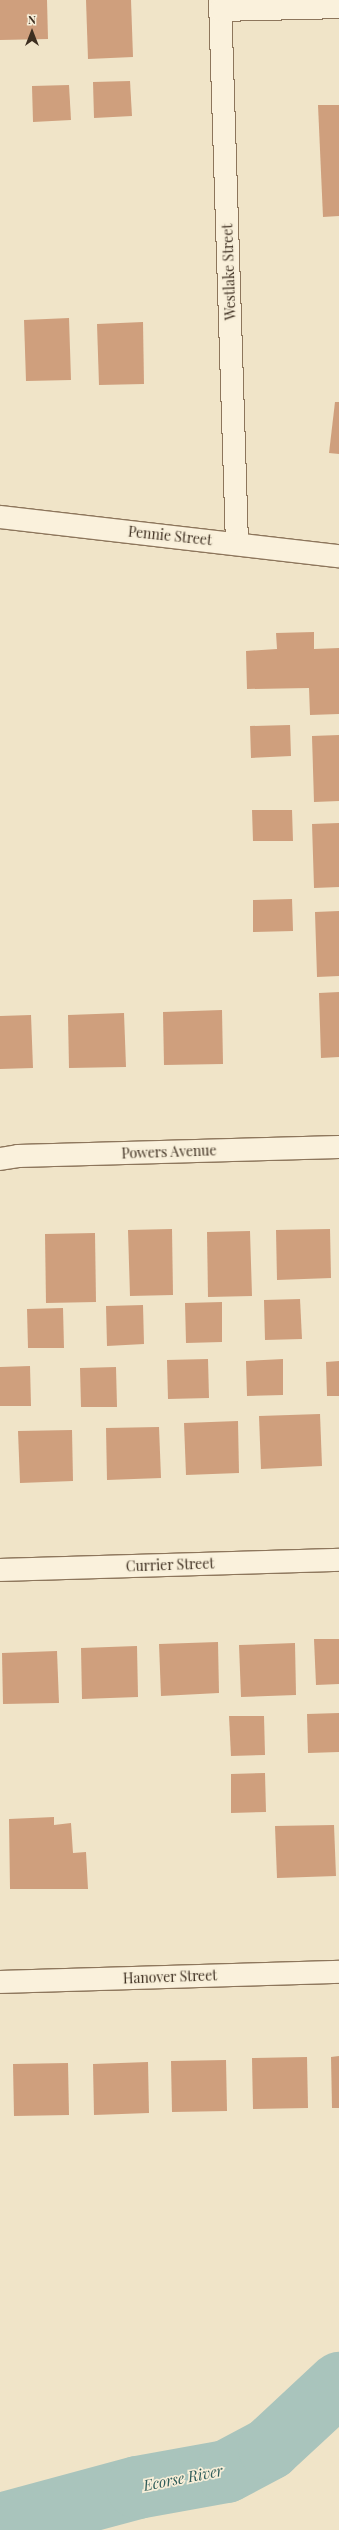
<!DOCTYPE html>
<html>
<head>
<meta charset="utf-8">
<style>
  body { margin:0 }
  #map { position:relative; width:339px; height:2530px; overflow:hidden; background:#f0e4c8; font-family:"Playfair Display",serif }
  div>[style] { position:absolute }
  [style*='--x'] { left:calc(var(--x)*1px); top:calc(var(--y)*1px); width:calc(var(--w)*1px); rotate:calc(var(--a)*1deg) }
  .river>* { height:63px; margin:-31.5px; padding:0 31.5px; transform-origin:31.5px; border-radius:31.5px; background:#a9c4bc }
  .building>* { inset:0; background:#cf9f7d }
  .roads { filter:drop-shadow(1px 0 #8d765c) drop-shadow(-1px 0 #8d765c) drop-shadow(0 1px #8d765c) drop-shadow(0 -1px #8d765c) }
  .minor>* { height:22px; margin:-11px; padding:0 11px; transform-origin:11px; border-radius:11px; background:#faf1dc }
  span { translate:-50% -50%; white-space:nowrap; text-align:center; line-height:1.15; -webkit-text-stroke:3.5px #f7eed8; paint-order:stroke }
  .street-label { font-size:14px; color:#3d2e20 }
  .water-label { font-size:15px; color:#2f5d5a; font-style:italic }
  .north { position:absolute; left:12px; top:12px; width:40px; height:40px; -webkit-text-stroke:3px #f7eed8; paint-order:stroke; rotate:0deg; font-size:11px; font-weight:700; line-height:16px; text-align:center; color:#3d2e20 }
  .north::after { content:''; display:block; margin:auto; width:14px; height:18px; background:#3d2e20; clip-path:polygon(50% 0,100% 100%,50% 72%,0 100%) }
</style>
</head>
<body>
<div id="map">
  <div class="river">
    <i style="--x:0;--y:2524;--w:142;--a:-15.1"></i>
    <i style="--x:137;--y:2487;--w:90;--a:-10.2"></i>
    <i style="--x:226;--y:2471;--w:49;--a:-28.1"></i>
    <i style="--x:269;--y:2448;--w:96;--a:-42.9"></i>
  </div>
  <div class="building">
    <i style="clip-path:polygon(0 0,47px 0,48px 39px,0 40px)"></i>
    <i style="clip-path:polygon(86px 0,131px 0,133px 57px,88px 59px)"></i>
    <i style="clip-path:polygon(130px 81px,132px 116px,94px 118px,93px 82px)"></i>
    <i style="clip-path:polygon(69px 85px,71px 120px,33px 122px,32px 86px)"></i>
    <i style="clip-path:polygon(318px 105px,339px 105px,339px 216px,323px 217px)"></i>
    <i style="clip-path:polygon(69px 318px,71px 380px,26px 381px,24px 320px)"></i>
    <i style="clip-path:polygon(143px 322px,144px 384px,99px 385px,97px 324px)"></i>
    <i style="clip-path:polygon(335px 402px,339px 402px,339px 454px,329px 453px)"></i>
    <i style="clip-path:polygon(314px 632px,314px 649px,339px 648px,339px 714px,310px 715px,309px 688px,247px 689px,246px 651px,277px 649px,276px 633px)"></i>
    <i style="clip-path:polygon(290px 725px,291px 756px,251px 758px,250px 726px)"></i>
    <i style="clip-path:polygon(339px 735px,339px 801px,314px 802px,312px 736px)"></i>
    <i style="clip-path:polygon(252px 810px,292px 810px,293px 841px,253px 841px)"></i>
    <i style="clip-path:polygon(339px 823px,339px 887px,314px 888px,312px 824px)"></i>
    <i style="clip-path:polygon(292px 899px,293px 931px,253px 932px,253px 900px)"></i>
    <i style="clip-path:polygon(339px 911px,339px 976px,317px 977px,315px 912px)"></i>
    <i style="clip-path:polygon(339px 992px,339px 1057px,321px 1058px,319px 993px)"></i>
    <i style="clip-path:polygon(222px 1010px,223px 1064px,164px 1065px,163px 1012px)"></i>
    <i style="clip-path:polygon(124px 1013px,126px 1067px,69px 1068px,68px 1015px)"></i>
    <i style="clip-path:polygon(31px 1015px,33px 1068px,0 1069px,0 1016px)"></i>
    <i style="clip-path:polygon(172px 1229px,173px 1295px,130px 1296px,128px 1230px)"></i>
    <i style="clip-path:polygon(330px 1229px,331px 1278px,277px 1280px,276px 1230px)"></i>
    <i style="clip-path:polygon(250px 1231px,252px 1296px,208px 1297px,207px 1232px)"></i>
    <i style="clip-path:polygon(95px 1233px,96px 1302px,46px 1303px,45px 1234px)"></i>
    <i style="clip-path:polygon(300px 1299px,302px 1339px,265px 1340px,264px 1300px)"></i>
    <i style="clip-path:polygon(222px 1302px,222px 1342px,186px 1343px,185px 1303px)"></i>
    <i style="clip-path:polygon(143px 1305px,144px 1344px,107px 1346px,106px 1306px)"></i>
    <i style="clip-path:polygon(63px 1308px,64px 1348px,28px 1348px,27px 1309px)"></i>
    <i style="clip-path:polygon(208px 1359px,209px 1398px,168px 1399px,167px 1360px)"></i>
    <i style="clip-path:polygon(283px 1359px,283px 1395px,247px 1396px,246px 1361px)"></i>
    <i style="clip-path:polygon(339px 1361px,339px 1396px,327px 1396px,326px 1362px)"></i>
    <i style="clip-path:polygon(30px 1366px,31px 1406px,0 1406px,0 1367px)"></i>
    <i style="clip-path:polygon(116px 1367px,117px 1407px,81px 1407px,80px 1368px)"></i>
    <i style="clip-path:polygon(320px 1414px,322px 1466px,261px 1469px,259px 1416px)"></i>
    <i style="clip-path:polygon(238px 1421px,239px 1473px,186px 1475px,184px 1423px)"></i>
    <i style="clip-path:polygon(159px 1427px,161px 1478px,107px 1480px,106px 1428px)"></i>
    <i style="clip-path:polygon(72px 1430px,73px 1481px,20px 1483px,18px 1431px)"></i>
    <i style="clip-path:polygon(314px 1639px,339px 1639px,339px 1684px,316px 1685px)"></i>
    <i style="clip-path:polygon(218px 1642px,219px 1693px,161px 1696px,159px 1644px)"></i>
    <i style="clip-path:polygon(295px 1643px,296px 1695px,241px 1697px,239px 1645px)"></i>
    <i style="clip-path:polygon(137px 1646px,138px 1697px,82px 1699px,81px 1648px)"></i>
    <i style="clip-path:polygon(57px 1651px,59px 1703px,3px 1704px,2px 1653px)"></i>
    <i style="clip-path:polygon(339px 1713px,339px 1752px,308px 1753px,307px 1714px)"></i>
    <i style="clip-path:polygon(229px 1716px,264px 1716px,265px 1755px,231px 1756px)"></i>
    <i style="clip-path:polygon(265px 1773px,266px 1812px,231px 1813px,231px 1774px)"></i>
    <i style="clip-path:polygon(54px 1817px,54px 1825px,71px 1823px,73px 1853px,86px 1852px,88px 1889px,10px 1889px,9px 1819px)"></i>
    <i style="clip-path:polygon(334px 1825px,336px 1876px,277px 1878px,275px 1826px)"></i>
    <i style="clip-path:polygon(339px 2056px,339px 2108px,332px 2108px,331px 2057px)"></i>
    <i style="clip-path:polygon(307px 2057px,308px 2108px,253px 2109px,252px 2058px)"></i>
    <i style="clip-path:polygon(226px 2060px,227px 2111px,172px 2112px,171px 2061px)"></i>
    <i style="clip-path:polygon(148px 2062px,149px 2113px,94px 2115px,93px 2064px)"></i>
    <i style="clip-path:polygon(68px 2063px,69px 2115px,14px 2116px,13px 2064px)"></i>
  </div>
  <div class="roads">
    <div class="minor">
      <i style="--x:220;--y:0;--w:544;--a:88.21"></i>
      <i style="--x:220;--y:10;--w:119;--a:-1.4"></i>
      <i style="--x:0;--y:517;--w:341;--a:6.6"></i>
      <i style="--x:0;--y:1159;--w:18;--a:-9"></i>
      <i style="--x:18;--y:1156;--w:321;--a:-1.6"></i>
      <i style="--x:0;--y:1570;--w:339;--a:-1.7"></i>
      <i style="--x:0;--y:1982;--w:339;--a:-1.7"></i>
    </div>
  </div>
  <div class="street-label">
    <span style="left:229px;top:272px;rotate:-92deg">Westlake Street</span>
    <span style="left:170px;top:536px;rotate:6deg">Pennie Street</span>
    <span style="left:169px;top:1152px;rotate:-2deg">Powers Avenue</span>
    <span style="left:170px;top:1565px;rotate:-2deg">Currier Street</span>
    <span style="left:170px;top:1977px;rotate:-2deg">Hanover Street</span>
  </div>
  <div class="water-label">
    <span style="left:183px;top:2478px;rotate:-11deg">Ecorse River</span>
  </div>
  <div class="north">N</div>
</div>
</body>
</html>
